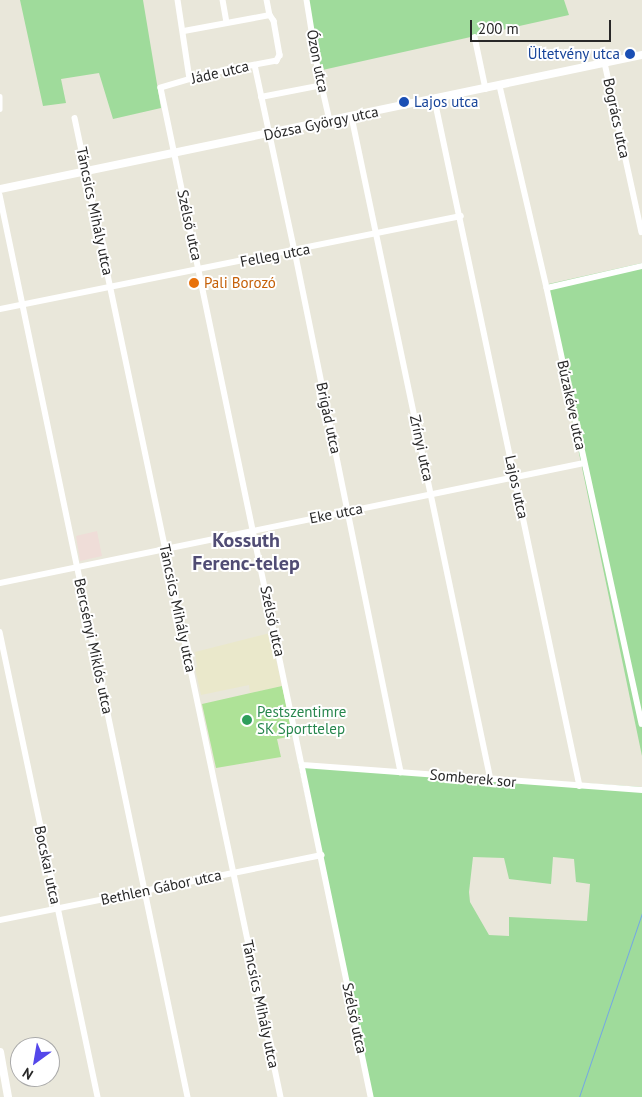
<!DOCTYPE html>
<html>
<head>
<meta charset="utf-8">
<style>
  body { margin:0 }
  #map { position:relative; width:642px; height:1097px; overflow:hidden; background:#e9e7da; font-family:"PT Sans",sans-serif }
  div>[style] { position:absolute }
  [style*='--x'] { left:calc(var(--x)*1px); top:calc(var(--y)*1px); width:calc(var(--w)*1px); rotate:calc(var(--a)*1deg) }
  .education>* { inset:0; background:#eae8cb }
  .medical>* { inset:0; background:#efddd8 }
  .green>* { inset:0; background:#9fdb9b }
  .pitch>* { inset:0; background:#aee297 }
  .stream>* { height:1px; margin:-0.5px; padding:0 0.5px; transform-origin:0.5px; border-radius:0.5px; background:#75a8e3 }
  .street>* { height:5.5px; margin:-2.75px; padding:0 2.75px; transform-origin:2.75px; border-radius:2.75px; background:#fff }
  .secondary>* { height:8px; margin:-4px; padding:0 4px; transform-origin:4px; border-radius:4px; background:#fff }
  .dots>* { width:14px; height:14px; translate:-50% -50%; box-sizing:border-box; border:2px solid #fff; border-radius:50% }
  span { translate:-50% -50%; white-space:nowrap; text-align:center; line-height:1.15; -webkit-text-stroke:4px #fff; paint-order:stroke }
  .transit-label { font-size:15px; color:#164399 }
  .right { translate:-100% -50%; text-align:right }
  .left { translate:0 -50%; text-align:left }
  .street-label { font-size:15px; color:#282828 }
  .food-label { font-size:15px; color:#c56008 }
  .leisure-label { font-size:15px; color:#27864d }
  .district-label { font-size:20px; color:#504c74; font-weight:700 }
  .north { position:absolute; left:10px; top:1037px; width:50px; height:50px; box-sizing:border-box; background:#fff; border:1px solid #a9a9a9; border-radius:50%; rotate:212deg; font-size:14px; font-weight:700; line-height:20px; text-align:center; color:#282828 }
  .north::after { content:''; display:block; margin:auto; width:18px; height:22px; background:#5447ea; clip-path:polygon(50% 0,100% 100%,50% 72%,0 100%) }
  .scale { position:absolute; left:470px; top:20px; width:141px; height:22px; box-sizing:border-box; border:2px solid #282828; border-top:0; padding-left:6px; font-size:15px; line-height:18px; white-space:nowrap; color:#282828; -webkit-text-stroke:4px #fff; paint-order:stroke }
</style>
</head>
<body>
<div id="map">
  <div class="education">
    <i style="clip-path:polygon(270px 633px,282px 686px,250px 693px,249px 685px,201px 695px,195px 668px,197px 667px,195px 652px)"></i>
  </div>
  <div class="medical">
    <i style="clip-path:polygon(97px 531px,102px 556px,80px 561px,76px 536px)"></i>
  </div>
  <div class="green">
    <i style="clip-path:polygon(20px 0,143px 0,161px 108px,113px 119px,99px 73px,61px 79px,66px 103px,43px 106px)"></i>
    <i style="clip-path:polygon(305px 0,564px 0,569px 15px,318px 71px)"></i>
    <i style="clip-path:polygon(642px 263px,642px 756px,544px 285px)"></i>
    <i style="clip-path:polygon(evenodd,298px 762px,355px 768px,642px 787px,642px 1097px,371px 1097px,298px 762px,473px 857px,504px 858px,509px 879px,551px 884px,553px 857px,574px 859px,576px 882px,590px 884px,587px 921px,509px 917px,509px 936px,489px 935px,470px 902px,469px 892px,473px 857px)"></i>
  </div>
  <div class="pitch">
    <i style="clip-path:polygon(282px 686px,293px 736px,277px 739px,281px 757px,216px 768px,202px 704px)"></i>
  </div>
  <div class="stream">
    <i style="--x:579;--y:1097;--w:194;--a:-71.1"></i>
  </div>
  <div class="street">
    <i style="--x:178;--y:0;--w:80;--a:81.4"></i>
    <i style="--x:223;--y:0;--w:23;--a:80"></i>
    <i style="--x:267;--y:0;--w:15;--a:79"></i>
    <i style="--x:270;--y:15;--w:7;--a:56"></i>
    <i style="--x:274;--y:21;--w:35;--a:80"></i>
    <i style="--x:280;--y:55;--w:7;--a:117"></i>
    <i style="--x:277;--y:61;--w:70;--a:169.3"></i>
    <i style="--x:208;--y:74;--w:49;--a:163.4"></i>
    <i style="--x:161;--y:88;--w:1031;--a:78.24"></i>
    <i style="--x:307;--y:0;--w:69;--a:80.8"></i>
    <i style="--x:318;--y:68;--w:54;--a:77.2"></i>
    <i style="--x:184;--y:31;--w:87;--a:-10.5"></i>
    <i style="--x:475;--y:37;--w:53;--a:78.1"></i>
    <i style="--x:605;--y:63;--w:173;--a:77.7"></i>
    <i style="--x:255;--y:65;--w:190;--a:77.9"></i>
    <i style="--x:295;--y:251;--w:532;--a:78.5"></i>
    <i style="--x:500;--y:86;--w:207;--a:76.9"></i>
    <i style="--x:547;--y:288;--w:446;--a:77.7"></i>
    <i style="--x:0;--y:97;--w:12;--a:90"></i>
    <i style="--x:261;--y:97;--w:63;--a:-11"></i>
    <i style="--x:435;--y:100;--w:701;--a:78.07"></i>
    <i style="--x:352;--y:117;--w:677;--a:78.16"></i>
    <i style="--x:75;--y:118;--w:1000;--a:78.12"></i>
    <i style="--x:0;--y:195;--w:921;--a:78.23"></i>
    <i style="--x:547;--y:288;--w:98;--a:-13"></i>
    <i style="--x:0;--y:309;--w:470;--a:-11.4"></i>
    <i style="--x:0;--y:583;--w:596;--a:-11.61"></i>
    <i style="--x:0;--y:632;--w:475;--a:78.1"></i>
    <i style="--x:303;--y:765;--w:340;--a:4.2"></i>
    <i style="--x:0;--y:920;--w:328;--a:-11.4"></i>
  </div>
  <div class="secondary">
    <i style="--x:0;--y:189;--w:656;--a:-11.79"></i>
    <i style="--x:0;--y:1052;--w:46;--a:79.9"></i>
  </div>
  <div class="dots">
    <i style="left:630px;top:54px;background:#1a4fb4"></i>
    <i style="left:404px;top:102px;background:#1a4fb4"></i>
    <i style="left:194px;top:283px;background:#e8710a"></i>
    <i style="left:247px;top:720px;background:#2e9e5b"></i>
  </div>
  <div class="transit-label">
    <span class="right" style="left:620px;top:54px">Ültetvény utca</span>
    <span class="left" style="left:414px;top:102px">Lajos utca</span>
  </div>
  <div class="street-label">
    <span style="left:318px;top:61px;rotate:79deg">Ózon utca</span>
    <span style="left:220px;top:72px;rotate:-13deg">Jáde utca</span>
    <span style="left:617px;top:118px;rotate:78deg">Bogrács utca</span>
    <span style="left:321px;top:123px;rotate:-12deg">Dózsa György utca</span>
    <span style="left:95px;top:211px;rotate:78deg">Táncsics Mihály utca</span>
    <span style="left:190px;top:225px;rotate:78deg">Szélső utca</span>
    <span style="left:275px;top:255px;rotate:-11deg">Felleg utca</span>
    <span style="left:572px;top:405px;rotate:78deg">Búzakéve utca</span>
    <span style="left:329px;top:418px;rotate:78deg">Brigád utca</span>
    <span style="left:422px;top:448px;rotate:78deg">Zrínyi utca</span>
    <span style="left:517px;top:487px;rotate:78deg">Lajos utca</span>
    <span style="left:336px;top:513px;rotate:-11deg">Eke utca</span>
    <span style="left:178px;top:608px;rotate:78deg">Táncsics Mihály utca</span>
    <span style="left:273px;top:621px;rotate:78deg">Szélső utca</span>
    <span style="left:94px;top:646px;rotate:78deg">Bercsényi Miklós utca</span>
    <span style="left:473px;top:778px;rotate:5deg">Somberek sor</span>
    <span style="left:48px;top:865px;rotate:78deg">Bocskai utca</span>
    <span style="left:161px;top:887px;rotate:-12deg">Bethlen Gábor utca</span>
    <span style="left:261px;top:1004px;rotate:78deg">Táncsics Mihály utca</span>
    <span style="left:355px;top:1018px;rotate:78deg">Szélső utca</span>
  </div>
  <div class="food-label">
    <span class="left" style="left:204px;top:283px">Pali Borozó</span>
  </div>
  <div class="leisure-label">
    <span class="left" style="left:257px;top:720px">Pestszentimre<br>SK Sporttelep</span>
  </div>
  <div class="district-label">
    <span style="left:246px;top:552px">Kossuth<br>Ferenc-telep</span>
  </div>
  <div class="north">N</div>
  <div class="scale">200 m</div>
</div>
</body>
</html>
